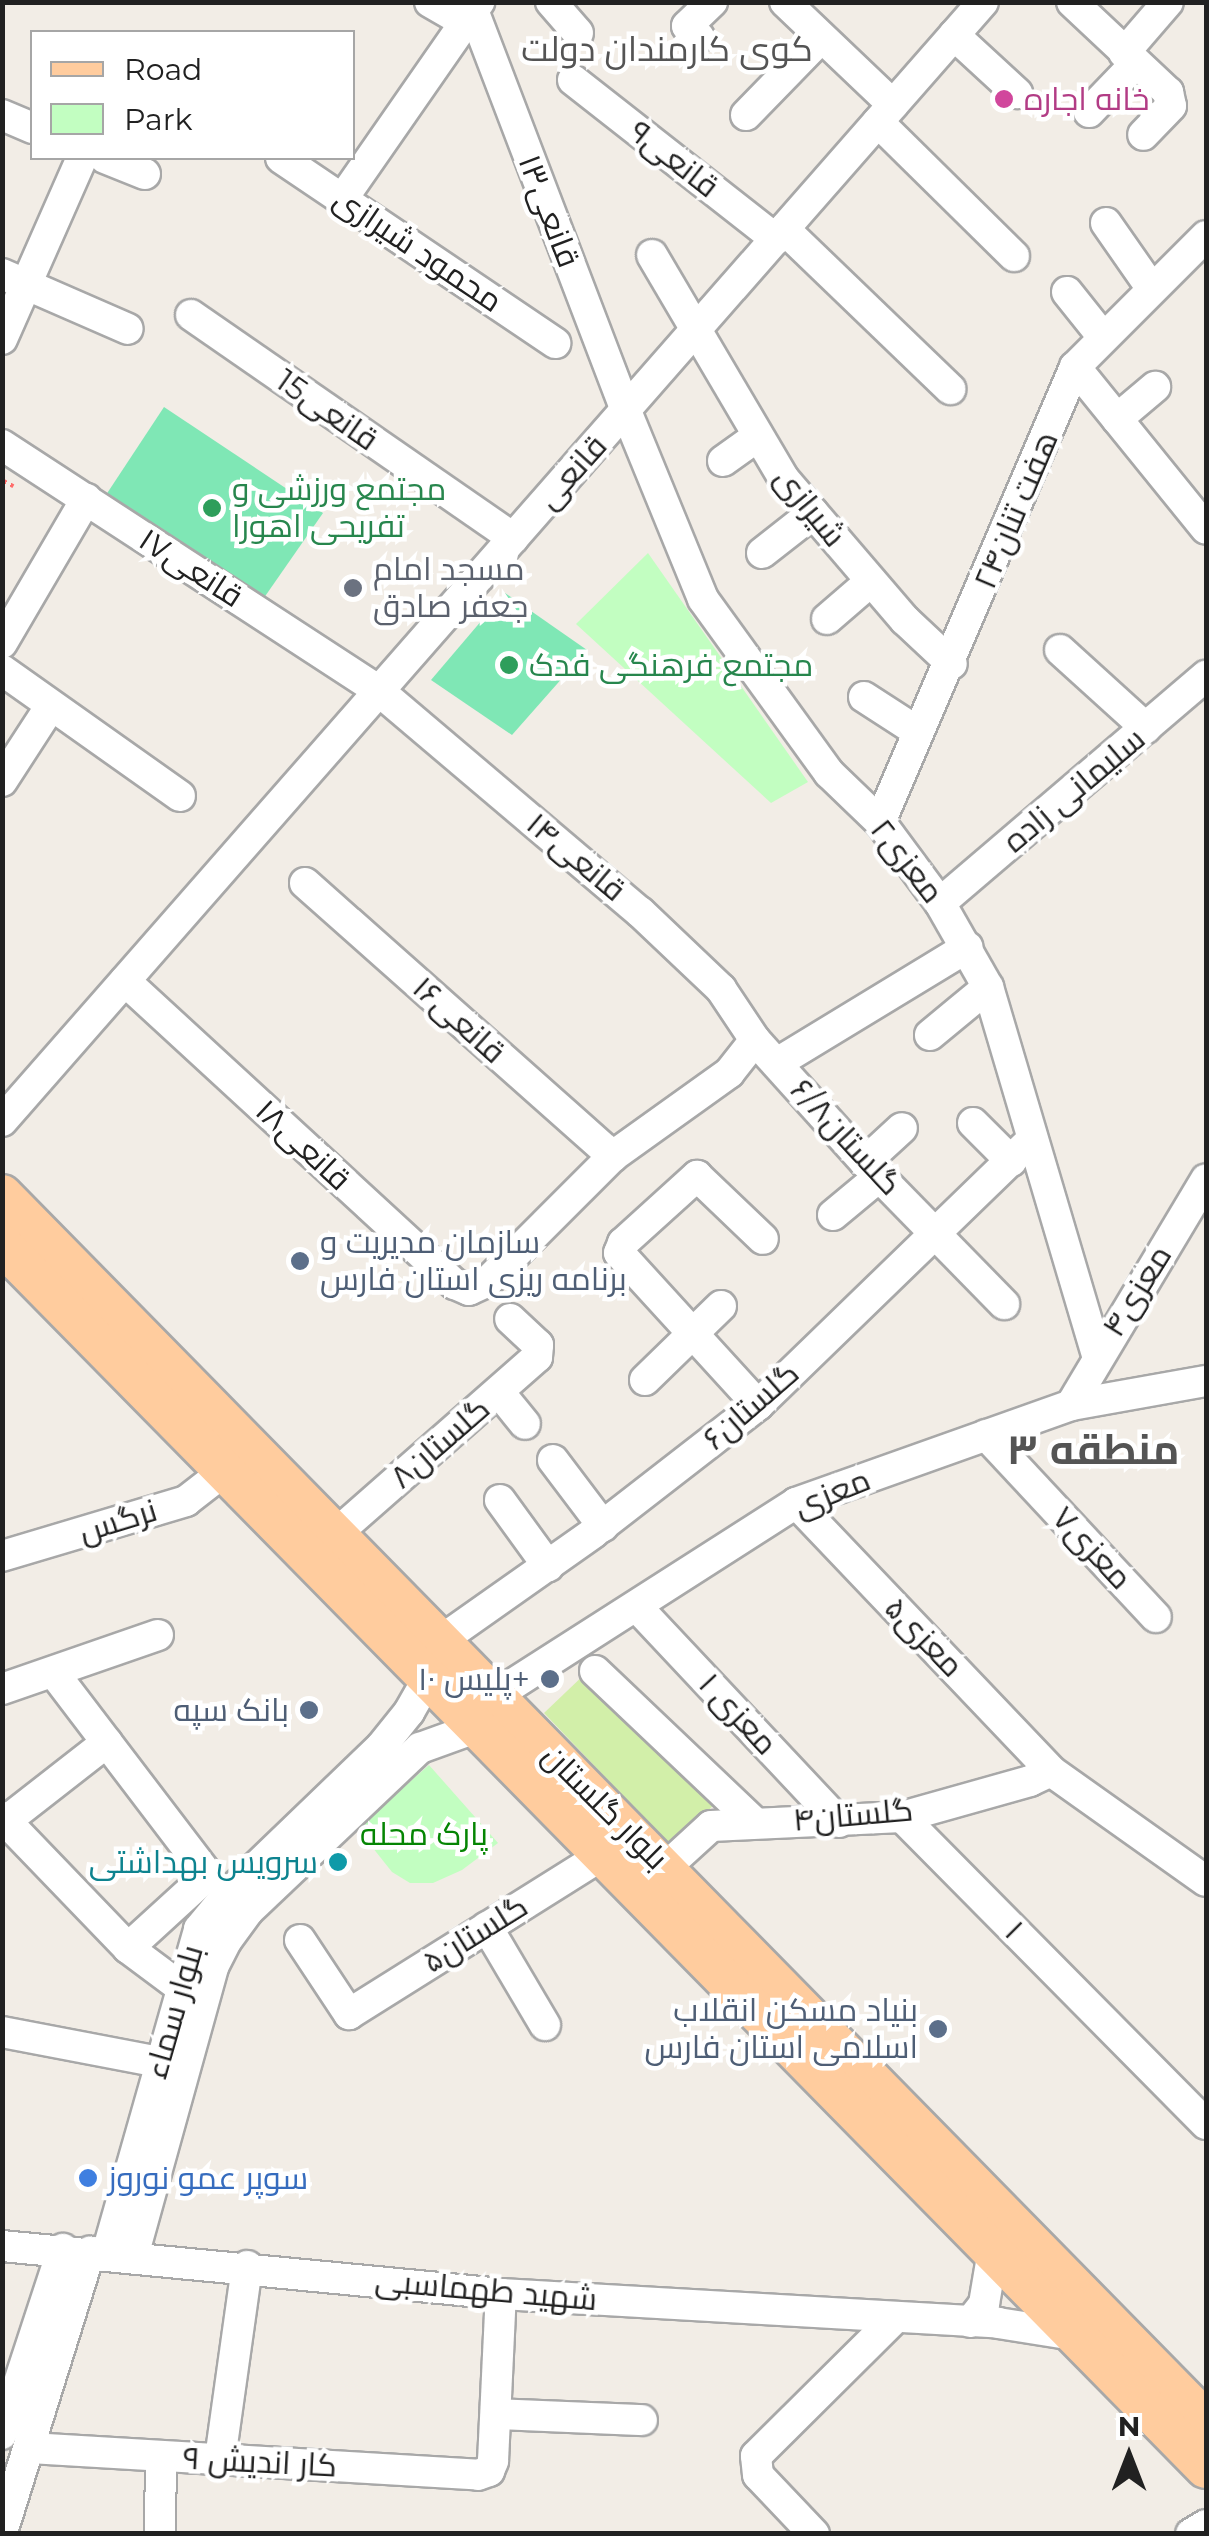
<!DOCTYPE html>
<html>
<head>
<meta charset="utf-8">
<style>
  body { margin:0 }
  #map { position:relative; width:1209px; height:2536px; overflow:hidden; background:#f2ede6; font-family:Montserrat,Cairo,sans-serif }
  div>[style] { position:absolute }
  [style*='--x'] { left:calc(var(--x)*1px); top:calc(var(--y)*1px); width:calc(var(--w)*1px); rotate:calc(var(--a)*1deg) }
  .grass>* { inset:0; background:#d2efa9 }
  .park>* { inset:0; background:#c2fec1 }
  .pitch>* { inset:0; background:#7fe7b5 }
  .path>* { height:4px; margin-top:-2px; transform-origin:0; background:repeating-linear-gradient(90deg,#ff6c6a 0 5px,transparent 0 10px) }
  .roads { filter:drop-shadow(2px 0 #a8a8a8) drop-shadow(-2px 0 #a8a8a8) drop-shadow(0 2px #a8a8a8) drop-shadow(0 -2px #a8a8a8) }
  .minor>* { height:30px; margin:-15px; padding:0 15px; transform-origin:15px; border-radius:15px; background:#fff }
  .major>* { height:40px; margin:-20px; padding:0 20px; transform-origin:20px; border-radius:20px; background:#ffcc9e }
  .dots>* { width:28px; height:28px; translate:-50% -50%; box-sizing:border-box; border:5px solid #fff; border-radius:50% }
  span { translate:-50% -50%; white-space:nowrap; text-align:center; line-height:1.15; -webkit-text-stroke:9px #fff; paint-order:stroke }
  .hotel-label { font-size:32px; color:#b23c85 }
  .left { translate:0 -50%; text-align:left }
  .street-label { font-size:32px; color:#212121 }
  .leisure-label { font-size:32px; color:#27864d }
  .worship-label { font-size:32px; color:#5b616d }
  .service-label { font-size:32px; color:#4e5e75 }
  .right { translate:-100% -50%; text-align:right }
  .park-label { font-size:32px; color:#058503 }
  .culture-label { font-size:32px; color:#0d838f }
  .shop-label { font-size:32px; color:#366cbe }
  .neighbourhood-label { font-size:35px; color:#545454 }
  .district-label { font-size:42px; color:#545454; font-weight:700 }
  .frame { position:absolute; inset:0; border:5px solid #212121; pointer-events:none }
  .legend { position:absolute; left:30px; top:30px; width:325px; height:130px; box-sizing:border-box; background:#fff; border:2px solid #a6a6a6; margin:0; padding:12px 18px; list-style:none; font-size:30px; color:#212121 }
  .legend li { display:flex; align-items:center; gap:20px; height:50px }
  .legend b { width:50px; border:2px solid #a6a6a6 }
  .north { position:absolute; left:1079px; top:2406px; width:100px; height:100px; -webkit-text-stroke:8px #fff; paint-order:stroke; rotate:0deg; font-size:28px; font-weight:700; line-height:40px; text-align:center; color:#212121 }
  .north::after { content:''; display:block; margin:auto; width:35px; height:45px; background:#212121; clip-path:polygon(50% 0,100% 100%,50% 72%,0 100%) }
</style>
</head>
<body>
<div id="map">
  <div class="grass">
    <i style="clip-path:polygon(588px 1671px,715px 1804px,670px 1845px,544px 1713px)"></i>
  </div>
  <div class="park">
    <i style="clip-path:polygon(648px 553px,808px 782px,771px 803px,576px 624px)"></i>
    <i style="clip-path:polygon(429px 1765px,498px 1843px,462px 1870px,433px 1883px,410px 1883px,392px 1872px,357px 1828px)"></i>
  </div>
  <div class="pitch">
    <i style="clip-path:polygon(164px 407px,323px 513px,259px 605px,100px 504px)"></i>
    <i style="clip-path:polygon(505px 593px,587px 650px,512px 735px,431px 680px)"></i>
  </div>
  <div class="path">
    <i style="--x:2;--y:480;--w:13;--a:29"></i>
  </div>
  <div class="roads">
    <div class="minor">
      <i style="--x:430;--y:2;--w:38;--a:30"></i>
      <i style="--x:551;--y:2;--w:41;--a:48.9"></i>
      <i style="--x:785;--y:2;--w:149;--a:43.6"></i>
      <i style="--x:1072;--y:2;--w:132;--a:43.2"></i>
      <i style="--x:1168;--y:92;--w:14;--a:78"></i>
      <i style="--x:1171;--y:106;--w:40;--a:134"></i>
      <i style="--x:473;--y:10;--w:429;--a:69.1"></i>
      <i style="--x:626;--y:411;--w:203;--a:67.7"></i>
      <i style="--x:703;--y:599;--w:215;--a:54.1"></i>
      <i style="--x:829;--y:773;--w:71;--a:43.9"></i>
      <i style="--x:880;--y:822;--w:101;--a:53.5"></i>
      <i style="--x:940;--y:903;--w:97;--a:60.3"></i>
      <i style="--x:988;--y:987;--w:385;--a:73.5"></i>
      <i style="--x:954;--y:35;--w:86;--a:42.6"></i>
      <i style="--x:699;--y:37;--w:16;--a:-137"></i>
      <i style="--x:687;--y:26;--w:35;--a:-44"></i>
      <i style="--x:1124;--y:53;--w:67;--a:-49.2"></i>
      <i style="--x:573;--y:80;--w:258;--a:38.1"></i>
      <i style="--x:1089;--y:112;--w:66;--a:-46.2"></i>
      <i style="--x:2;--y:115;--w:33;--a:23"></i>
      <i style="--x:746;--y:115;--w:106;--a:-45.8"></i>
      <i style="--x:878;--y:122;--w:191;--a:44.6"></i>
      <i style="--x:105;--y:158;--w:43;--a:21.8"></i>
      <i style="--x:281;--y:158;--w:331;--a:34"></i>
      <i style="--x:343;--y:198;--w:239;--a:-55.2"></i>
      <i style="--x:1106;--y:223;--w:80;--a:55.1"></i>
      <i style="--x:784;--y:229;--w:231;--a:43.9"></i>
      <i style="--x:652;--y:255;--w:260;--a:59.5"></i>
      <i style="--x:784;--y:479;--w:186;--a:49.4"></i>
      <i style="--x:905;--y:620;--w:64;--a:43.1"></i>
      <i style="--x:2;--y:274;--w:137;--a:23.6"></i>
      <i style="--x:1067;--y:292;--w:58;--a:51.3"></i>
      <i style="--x:191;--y:315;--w:392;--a:34.7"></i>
      <i style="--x:2;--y:339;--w:198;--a:-66.2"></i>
      <i style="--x:1075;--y:367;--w:208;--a:51"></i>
      <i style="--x:1117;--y:419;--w:50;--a:-40.1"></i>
      <i style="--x:2;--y:445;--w:450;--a:33.1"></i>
      <i style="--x:379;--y:691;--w:342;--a:40.3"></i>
      <i style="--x:640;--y:912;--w:112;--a:43.5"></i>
      <i style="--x:721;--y:989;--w:61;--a:56.3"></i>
      <i style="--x:755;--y:1040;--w:164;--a:48"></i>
      <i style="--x:865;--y:1162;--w:199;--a:45.6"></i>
      <i style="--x:723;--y:461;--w:43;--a:-35.5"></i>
      <i style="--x:762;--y:553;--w:65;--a:-38.1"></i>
      <i style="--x:827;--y:619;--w:58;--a:-40.8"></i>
      <i style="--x:2;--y:643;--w:167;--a:-59.7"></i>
      <i style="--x:1060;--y:650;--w:116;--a:42.2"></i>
      <i style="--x:2;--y:670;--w:218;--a:35.3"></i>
      <i style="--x:864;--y:697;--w:64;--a:32.9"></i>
      <i style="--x:2;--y:781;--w:88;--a:-57"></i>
      <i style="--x:880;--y:822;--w:495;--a:-66.8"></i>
      <i style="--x:1075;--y:367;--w:185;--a:-45"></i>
      <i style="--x:305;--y:883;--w:412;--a:41.6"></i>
      <i style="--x:940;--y:903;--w:350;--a:-40.5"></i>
      <i style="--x:125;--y:981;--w:448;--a:42.6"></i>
      <i style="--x:455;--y:1284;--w:15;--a:23"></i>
      <i style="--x:469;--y:1290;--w:21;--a:-25"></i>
      <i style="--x:488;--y:1281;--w:177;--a:-45"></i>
      <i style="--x:613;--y:1156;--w:143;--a:-35.6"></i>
      <i style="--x:729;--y:1073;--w:42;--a:-51.8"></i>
      <i style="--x:930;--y:1035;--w:75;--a:-39.6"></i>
      <i style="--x:777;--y:1063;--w:223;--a:-31.3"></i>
      <i style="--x:2;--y:1121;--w:1488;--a:-48.76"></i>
      <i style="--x:973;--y:1123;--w:54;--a:45"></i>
      <i style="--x:865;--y:1162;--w:50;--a:-42.6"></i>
      <i style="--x:833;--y:1215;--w:61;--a:-39.7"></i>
      <i style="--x:645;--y:1380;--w:106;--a:-44.2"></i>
      <i style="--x:499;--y:1392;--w:41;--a:50.9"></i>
      <i style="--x:758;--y:1405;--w:206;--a:-132.4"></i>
      <i style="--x:619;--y:1253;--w:11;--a:-68"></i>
      <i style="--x:623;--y:1243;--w:100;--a:-42.2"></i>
      <i style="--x:697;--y:1176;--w:91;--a:43.7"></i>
      <i style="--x:1071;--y:1405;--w:263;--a:-59.1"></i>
      <i style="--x:986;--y:1435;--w:249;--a:47"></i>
      <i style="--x:553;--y:1460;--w:83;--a:52.9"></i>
      <i style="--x:500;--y:1500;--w:82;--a:54"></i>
      <i style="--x:796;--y:1503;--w:370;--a:46.4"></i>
      <i style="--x:1051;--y:1771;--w:190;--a:35.4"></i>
      <i style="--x:338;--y:1532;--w:265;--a:-41.3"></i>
      <i style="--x:537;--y:1357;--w:12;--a:-85"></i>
      <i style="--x:538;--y:1345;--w:38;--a:-137"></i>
      <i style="--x:2;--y:1556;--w:192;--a:-16.6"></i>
      <i style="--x:186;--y:1501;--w:51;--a:-37.8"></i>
      <i style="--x:637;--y:1607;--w:295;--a:46.8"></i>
      <i style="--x:443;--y:1639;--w:184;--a:-35.2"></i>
      <i style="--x:593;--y:1533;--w:209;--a:-37.8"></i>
      <i style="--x:758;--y:1405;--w:380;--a:-44.1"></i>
      <i style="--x:595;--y:1671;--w:218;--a:43.5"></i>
      <i style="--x:54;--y:1673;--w:254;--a:52.7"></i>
      <i style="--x:208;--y:1875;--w:108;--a:137.6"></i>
      <i style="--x:2;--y:1689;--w:165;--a:-19.1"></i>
      <i style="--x:496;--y:1695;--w:356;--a:-32.6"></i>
      <i style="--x:796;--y:1503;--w:292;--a:-19.6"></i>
      <i style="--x:1071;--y:1405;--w:137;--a:-10.1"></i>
      <i style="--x:2;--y:1817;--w:182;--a:46.1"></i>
      <i style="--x:128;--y:1948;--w:64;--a:36.7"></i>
      <i style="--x:902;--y:1817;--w:432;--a:45.3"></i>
      <i style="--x:6;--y:1821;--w:128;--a:-38"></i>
      <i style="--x:665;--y:1868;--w:62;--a:-42.4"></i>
      <i style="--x:711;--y:1826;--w:191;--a:-2.7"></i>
      <i style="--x:902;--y:1817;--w:133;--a:-15.7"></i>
      <i style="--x:1030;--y:1781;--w:23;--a:-25"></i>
      <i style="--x:487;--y:1927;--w:114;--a:59.4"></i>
      <i style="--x:300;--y:1940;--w:89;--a:56.5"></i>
      <i style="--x:349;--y:2014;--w:299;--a:-32.1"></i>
      <i style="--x:2;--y:2032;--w:160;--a:10.8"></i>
      <i style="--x:2;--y:2246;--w:501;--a:5.49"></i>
      <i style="--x:501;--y:2294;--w:498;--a:3.3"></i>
      <i style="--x:998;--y:2323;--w:78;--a:8.9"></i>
      <i style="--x:107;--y:2253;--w:337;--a:-74.1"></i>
      <i style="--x:199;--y:1929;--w:45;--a:-50.4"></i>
      <i style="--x:228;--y:1894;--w:212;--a:-43.9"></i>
      <i style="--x:381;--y:1747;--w:45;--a:-51.3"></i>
      <i style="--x:409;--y:1712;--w:40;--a:-60.3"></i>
      <i style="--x:133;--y:2256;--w:300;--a:-74.5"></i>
      <i style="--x:213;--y:1967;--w:30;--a:-63"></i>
      <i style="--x:227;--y:1940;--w:36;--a:-54"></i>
      <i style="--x:248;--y:1911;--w:237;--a:-43.5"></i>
      <i style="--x:420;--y:1748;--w:62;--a:-19.9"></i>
      <i style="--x:970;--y:2322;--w:23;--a:-52"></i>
      <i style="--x:984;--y:2304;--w:54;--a:-80.4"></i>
      <i style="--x:496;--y:2414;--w:146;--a:2.4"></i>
      <i style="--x:2;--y:2434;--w:195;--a:-71.8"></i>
      <i style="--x:30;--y:2448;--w:449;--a:3.4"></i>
      <i style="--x:478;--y:2475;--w:12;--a:-20"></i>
      <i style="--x:489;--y:2471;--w:11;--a:-68"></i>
      <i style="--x:493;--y:2461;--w:167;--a:-87.3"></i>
      <i style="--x:220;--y:2459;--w:195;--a:-82"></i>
      <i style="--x:2;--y:2532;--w:294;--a:-72.6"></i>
      <i style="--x:160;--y:2534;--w:78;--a:-89.3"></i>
      <i style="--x:814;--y:2534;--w:81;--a:-133.5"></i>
      <i style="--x:758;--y:2475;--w:19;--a:-96"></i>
      <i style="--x:756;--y:2456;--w:194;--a:-44.8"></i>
      <i style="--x:1191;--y:2534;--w:17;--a:-31"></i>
    </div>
    <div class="major">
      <i style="--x:2;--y:1195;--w:1718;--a:45.52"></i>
      <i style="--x:2;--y:1245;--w:1716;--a:45.45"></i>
    </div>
  </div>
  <div class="dots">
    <i style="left:1004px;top:99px;background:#d1479c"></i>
    <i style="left:212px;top:508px;background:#2e9e5b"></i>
    <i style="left:353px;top:588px;background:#6b7280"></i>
    <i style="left:509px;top:665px;background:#2e9e5b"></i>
    <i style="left:300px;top:1261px;background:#5c6f8a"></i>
    <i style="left:550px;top:1679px;background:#5c6f8a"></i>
    <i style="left:309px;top:1710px;background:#5c6f8a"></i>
    <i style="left:338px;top:1862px;background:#0f9aa8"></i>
    <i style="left:938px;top:2029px;background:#5c6f8a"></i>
    <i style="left:88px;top:2178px;background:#3f7fe0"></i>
  </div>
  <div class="hotel-label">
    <span class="left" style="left:1024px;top:99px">خانه اجاره</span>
  </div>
  <div class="street-label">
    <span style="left:674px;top:159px;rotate:38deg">۹قانعی</span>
    <span style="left:549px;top:211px;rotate:69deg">۱۳قانعی</span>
    <span style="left:418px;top:250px;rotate:34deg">محمود شیرازی</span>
    <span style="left:327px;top:410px;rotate:35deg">15قانعی</span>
    <span style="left:572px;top:472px;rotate:-48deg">قانعی</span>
    <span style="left:810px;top:507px;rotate:51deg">شیرازی</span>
    <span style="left:1016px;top:510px;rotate:-67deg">هفت تنان۲۴</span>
    <span style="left:191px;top:568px;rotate:33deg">۱۷قانعی</span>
    <span style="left:1074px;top:790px;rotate:-40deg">سلیمانی زاده</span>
    <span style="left:576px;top:857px;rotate:40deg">۱۴قانعی</span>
    <span style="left:907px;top:861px;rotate:52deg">۲معزی</span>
    <span style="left:459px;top:1020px;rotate:42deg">۱۶قانعی</span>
    <span style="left:846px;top:1137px;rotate:47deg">۶/۸گلستان</span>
    <span style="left:303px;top:1145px;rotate:43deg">۱۸قانعی</span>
    <span style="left:1137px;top:1291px;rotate:-58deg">۴معزی</span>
    <span style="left:751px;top:1406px;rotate:-41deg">گلستان۶</span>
    <span style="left:440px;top:1443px;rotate:-41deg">گلستان۸</span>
    <span style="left:832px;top:1493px;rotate:-22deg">معزی</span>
    <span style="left:118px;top:1521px;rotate:-17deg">نرگس</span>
    <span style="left:1092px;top:1548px;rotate:47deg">۷معزی</span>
    <span style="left:924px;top:1637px;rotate:46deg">۵معزی</span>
    <span style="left:738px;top:1714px;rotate:47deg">معزی ۱</span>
    <span style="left:605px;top:1807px;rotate:45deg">بلوار گلستان</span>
    <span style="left:853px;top:1815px;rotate:-5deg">گلستان۴</span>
    <span style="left:1014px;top:1930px;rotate:45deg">۱</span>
    <span style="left:475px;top:1934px;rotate:-32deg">گلستان۵</span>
    <span style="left:174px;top:2012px;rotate:-74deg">بلوار سماء</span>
    <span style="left:486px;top:2290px;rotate:5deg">شهید طهماسبی</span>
    <span style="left:260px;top:2462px;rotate:3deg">۹ کار اندیش</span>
  </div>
  <div class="leisure-label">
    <span class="left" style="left:232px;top:508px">مجتمع ورزشی و<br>تفریحی اهورا</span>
    <span class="left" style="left:529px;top:665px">مجتمع فرهنگی فدک</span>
  </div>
  <div class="worship-label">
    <span class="left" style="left:373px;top:588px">مسجد امام<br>جعفر صادق</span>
  </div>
  <div class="service-label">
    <span class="left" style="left:320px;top:1261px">سازمان مدیریت و<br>برنامه ریزی استان فارس</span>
    <span class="right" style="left:530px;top:1679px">پلیس ۱۰+</span>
    <span class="right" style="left:289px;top:1710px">بانک سپه</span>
    <span class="right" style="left:918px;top:2029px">بنیاد مسکن انقلاب<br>اسلامی استان فارس</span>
  </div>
  <div class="park-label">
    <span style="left:424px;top:1834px">پارک محله</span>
  </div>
  <div class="culture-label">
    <span class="right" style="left:318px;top:1862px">سرویس بهداشتی</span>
  </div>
  <div class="shop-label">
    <span class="left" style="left:108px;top:2178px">سوپر عمو نوروز</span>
  </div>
  <div class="neighbourhood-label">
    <span style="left:667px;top:49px">کوی کارمندان دولت</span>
  </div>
  <div class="district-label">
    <span style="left:1093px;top:1449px">منطقه ۳</span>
  </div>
  <div class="frame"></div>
  <ul class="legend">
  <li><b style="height:12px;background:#ffcc9e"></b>Road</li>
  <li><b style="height:28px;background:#c2fec1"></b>Park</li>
  </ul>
  <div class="north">N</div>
</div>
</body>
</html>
